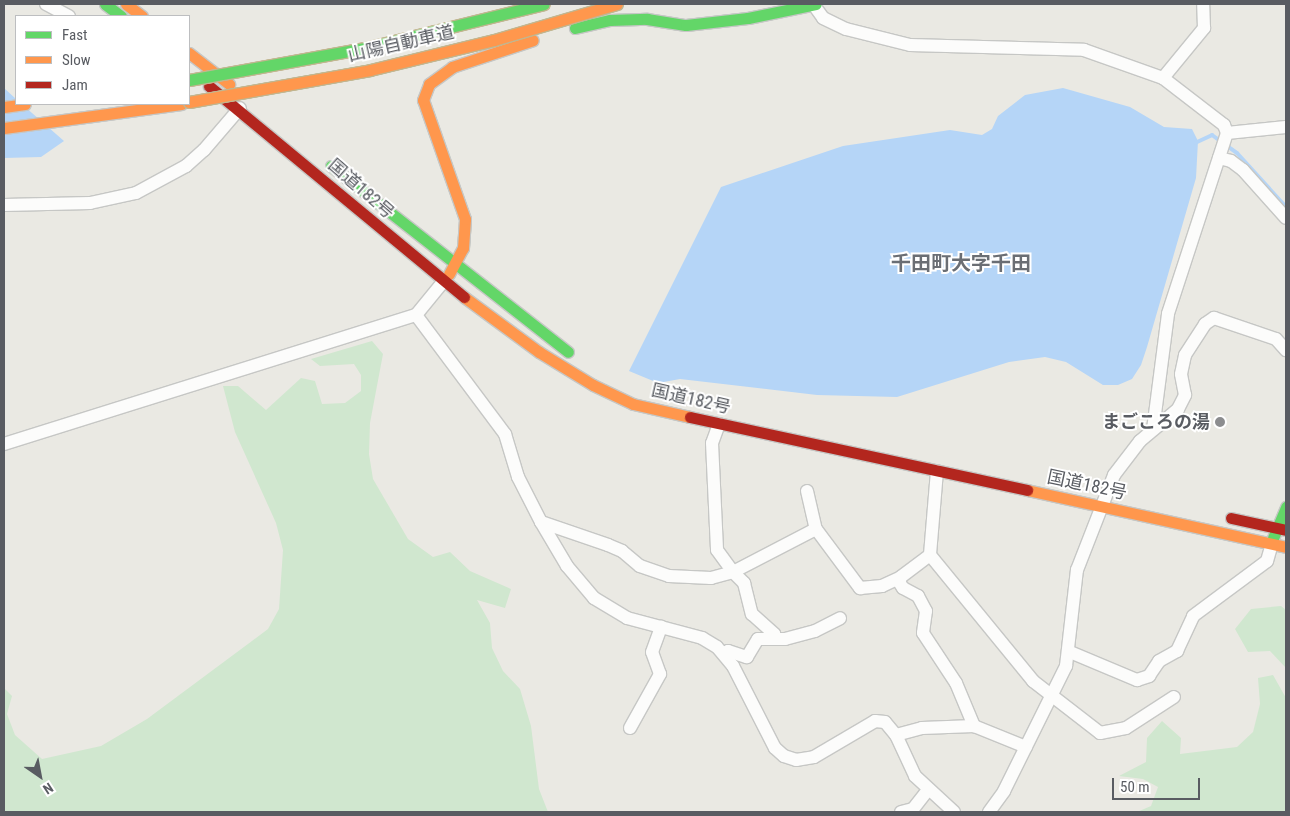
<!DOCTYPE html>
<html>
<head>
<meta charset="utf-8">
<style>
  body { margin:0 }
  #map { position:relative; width:1290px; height:816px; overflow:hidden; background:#eae9e3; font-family:"Roboto Condensed","Noto Sans JP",sans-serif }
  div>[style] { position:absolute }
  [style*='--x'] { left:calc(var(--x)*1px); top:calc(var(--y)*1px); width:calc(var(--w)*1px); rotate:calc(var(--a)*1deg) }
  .green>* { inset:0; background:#d0e7cf }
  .water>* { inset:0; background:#b5d5f7 }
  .stream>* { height:4px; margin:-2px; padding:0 2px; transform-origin:2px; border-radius:2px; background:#b5d5f7 }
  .roads { filter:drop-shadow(1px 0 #c6c7c5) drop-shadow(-1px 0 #c6c7c5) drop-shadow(0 1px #c6c7c5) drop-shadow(0 -1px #c6c7c5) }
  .street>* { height:12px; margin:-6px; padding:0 6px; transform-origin:6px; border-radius:6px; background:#fcfcfb }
  .fast>* { height:11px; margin:-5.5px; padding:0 5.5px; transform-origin:5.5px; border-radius:5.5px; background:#63d668 }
  .slow>* { height:11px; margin:-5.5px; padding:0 5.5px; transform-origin:5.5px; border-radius:5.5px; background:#ff974d }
  .jam>* { height:11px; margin:-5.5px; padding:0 5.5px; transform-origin:5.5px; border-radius:5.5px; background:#b3261e }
  .bridges { filter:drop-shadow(1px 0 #c1b690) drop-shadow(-1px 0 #c1b690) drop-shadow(0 1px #c1b690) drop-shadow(0 -1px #c1b690) }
  .fast-bridge>* { height:11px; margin:-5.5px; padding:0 5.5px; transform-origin:5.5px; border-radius:5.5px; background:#63d668 }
  .slow-bridge>* { height:11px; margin:-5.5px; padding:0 5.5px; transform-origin:5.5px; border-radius:5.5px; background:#ff974d }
  .dots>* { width:14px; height:14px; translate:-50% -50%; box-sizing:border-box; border:2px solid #fff; border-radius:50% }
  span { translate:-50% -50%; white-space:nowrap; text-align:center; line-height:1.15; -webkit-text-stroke:4px #fff; paint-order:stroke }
  .street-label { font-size:18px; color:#595c62 }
  .poi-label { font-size:18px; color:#595c62; font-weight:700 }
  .right { translate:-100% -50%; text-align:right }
  .quarter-label { font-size:20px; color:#6a6e74; font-weight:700 }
  .frame { position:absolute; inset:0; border:5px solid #595c62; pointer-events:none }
  .legend { position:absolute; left:15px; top:15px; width:175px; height:90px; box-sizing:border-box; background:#fff; border:1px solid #bdbec0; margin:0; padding:6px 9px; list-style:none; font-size:15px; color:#595c62 }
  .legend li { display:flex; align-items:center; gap:10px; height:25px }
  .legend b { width:25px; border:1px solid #bdbec0 }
  .north { position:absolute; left:15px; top:751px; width:50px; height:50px; -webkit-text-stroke:4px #fff; paint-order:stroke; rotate:147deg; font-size:14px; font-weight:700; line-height:20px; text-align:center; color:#595c62 }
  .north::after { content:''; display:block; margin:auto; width:18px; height:22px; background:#595c62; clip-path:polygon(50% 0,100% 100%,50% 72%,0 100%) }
  .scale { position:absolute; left:1112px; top:778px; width:88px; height:22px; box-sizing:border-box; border:2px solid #595c62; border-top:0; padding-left:6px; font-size:15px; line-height:18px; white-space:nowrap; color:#595c62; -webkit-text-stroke:4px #fff; paint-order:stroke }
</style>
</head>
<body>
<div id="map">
  <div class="green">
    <i style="clip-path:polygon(372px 341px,383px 354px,370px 423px,369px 454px,373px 479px,408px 539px,433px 557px,450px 552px,470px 571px,511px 589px,505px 608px,477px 600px,490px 623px,492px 648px,503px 671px,520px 689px,531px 726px,539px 789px,548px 812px,4px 812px,4px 688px,12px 696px,7px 714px,15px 735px,42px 759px,101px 746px,147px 719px,268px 629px,279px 609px,283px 550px,276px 523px,235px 432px,223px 386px,238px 386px,266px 410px,301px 378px,315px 381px,322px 404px,345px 403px,361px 391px,361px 375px,354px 364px,320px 366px,311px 359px)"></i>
    <i style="clip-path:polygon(1281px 606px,1286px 610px,1286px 668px,1270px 651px,1248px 652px,1235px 629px,1251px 609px)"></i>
    <i style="clip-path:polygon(1273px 675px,1286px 698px,1286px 812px,1137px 812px,1151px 806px,1158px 787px,1143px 779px,1119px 776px,1146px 762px,1147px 738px,1162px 721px,1181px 738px,1180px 754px,1237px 747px,1253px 732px,1260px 704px,1258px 678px)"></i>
  </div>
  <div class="water">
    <i style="clip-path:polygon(4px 88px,16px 99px,64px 141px,41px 157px,4px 158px)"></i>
    <i style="clip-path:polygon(1063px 88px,1130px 107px,1164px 127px,1192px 129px,1198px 141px,1196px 178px,1147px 347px,1141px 365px,1132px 379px,1118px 385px,1103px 385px,1066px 362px,1045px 357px,1009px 362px,897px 397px,817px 395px,680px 379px,658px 383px,629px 371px,721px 187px,843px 146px,950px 130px,982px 135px,992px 129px,998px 116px,1025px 95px)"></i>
  </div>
  <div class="stream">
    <i style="--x:1195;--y:143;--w:19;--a:-25"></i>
    <i style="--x:1212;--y:135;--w:31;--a:36"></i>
    <i style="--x:1237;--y:153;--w:73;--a:47.8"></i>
  </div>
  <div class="roads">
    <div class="street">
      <i style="--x:46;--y:4;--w:26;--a:28"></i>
      <i style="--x:813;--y:4;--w:17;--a:54"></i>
      <i style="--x:823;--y:18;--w:25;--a:26"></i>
      <i style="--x:846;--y:29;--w:66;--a:14"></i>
      <i style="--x:910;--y:45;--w:174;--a:1.6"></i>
      <i style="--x:1084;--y:50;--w:84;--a:19.5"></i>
      <i style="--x:1163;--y:78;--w:77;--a:37.6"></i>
      <i style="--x:1224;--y:125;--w:9;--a:69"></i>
      <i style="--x:1227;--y:133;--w:190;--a:108.1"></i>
      <i style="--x:1168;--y:314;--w:116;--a:97.4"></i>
      <i style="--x:1163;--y:78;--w:65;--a:-50.6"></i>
      <i style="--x:1204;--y:28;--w:24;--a:-92"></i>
      <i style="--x:1227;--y:133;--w:59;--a:-5.8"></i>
      <i style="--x:1219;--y:158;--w:12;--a:14"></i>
      <i style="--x:1231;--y:161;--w:15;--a:37"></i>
      <i style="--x:1243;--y:170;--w:64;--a:48.1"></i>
      <i style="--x:4;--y:205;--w:86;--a:-1.3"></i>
      <i style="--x:90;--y:203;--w:47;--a:-12.3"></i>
      <i style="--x:136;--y:193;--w:57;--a:-28.4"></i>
      <i style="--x:186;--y:166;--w:24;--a:-42"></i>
      <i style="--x:204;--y:150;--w:55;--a:-49.4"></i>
      <i style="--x:416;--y:315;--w:149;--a:53.2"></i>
      <i style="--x:505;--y:434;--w:45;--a:73.2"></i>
      <i style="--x:518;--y:477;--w:51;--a:62.9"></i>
      <i style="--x:541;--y:522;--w:51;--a:59.4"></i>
      <i style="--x:567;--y:566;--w:42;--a:49.8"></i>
      <i style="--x:594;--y:598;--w:39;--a:31"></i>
      <i style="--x:627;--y:618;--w:78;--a:14.9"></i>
      <i style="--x:702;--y:638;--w:17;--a:31"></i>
      <i style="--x:717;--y:647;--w:25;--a:50"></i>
      <i style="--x:733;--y:666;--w:92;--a:62.9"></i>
      <i style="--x:775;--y:748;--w:12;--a:42"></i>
      <i style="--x:784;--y:756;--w:13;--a:18"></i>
      <i style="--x:796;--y:760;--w:18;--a:-9"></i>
      <i style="--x:814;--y:757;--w:71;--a:-30.5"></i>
      <i style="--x:875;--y:721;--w:10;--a:6"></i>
      <i style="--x:885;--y:722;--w:17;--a:50"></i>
      <i style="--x:896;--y:735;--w:45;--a:65.1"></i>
      <i style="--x:915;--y:776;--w:53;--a:42.7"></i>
      <i style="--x:719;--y:424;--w:20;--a:110"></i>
      <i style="--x:712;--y:443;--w:107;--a:87.3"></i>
      <i style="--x:717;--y:550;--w:27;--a:54"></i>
      <i style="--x:733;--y:572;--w:93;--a:-27.4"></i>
      <i style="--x:4;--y:444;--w:432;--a:-17.4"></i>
      <i style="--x:416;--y:315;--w:43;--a:-50.7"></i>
      <i style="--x:937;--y:471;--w:84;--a:94.8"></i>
      <i style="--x:930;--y:555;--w:36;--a:143"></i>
      <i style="--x:901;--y:577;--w:5;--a:112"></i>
      <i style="--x:899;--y:582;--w:7;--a:56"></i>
      <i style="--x:903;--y:588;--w:17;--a:28"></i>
      <i style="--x:918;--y:596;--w:17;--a:62"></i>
      <i style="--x:926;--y:611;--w:22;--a:98"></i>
      <i style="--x:923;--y:633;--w:60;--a:56.6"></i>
      <i style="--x:956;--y:683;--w:47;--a:67.3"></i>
      <i style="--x:807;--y:491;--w:39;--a:77"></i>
      <i style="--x:816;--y:529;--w:74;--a:53.3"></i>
      <i style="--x:860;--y:588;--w:22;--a:-5"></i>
      <i style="--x:882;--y:586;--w:21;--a:-25"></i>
      <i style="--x:541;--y:522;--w:71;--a:18.9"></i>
      <i style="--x:608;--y:545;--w:15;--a:23"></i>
      <i style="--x:622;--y:551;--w:23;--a:40"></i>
      <i style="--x:640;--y:566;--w:31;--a:19"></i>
      <i style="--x:669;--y:576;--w:42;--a:2.7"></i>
      <i style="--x:711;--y:578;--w:23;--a:-15"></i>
      <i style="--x:733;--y:572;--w:16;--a:45"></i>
      <i style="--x:744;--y:583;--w:32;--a:76"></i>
      <i style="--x:752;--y:614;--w:30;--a:42"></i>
      <i style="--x:774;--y:634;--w:5;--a:90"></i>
      <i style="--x:930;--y:555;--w:163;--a:50.7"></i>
      <i style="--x:1033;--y:681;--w:85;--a:37.8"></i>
      <i style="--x:1100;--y:733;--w:26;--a:-11"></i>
      <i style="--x:1126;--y:728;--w:57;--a:-32.9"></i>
      <i style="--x:1070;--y:652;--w:73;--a:22.7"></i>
      <i style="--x:1137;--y:680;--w:13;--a:-18"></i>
      <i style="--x:1149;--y:676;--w:18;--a:-56"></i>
      <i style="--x:1159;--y:661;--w:21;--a:-29"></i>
      <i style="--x:1177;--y:651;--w:38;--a:-65"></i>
      <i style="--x:1193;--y:616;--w:92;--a:-36.6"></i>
      <i style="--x:1267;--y:561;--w:18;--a:-74"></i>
      <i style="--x:724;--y:654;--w:5;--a:-37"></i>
      <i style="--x:728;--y:651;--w:20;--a:18"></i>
      <i style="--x:747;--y:657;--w:21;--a:-59"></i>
      <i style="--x:758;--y:639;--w:27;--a:0"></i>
      <i style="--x:785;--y:639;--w:31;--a:-15"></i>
      <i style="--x:815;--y:631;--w:28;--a:-27"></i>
      <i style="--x:630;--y:728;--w:62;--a:-60.9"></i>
      <i style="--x:660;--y:674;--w:23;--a:-110"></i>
      <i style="--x:652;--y:652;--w:27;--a:-70"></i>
      <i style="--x:896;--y:735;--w:27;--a:-15"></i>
      <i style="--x:922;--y:728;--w:52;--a:-2.2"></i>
      <i style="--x:974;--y:726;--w:56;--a:22"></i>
      <i style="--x:901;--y:812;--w:12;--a:-14"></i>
      <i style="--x:913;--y:809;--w:24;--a:-52"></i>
      <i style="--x:989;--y:812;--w:26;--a:-54"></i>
      <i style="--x:1004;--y:791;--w:140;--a:-63.6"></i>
      <i style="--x:1066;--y:666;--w:97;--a:-83.5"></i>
      <i style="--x:1077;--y:570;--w:102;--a:-68.7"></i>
      <i style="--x:1114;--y:475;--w:43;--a:-52.6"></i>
      <i style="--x:1140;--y:441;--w:50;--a:-40.1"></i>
      <i style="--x:1178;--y:409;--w:16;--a:-63"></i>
      <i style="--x:1185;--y:395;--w:21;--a:-101"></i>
      <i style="--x:1181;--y:374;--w:19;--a:-78"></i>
      <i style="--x:1185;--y:355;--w:37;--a:-57"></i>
      <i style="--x:1205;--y:324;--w:11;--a:-34"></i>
      <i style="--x:1214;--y:318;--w:65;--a:18.7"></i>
      <i style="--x:1276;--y:339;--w:15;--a:48"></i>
    </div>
    <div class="fast">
      <i style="--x:105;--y:4;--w:20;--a:37"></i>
      <i style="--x:575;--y:28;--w:36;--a:-13"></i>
      <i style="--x:610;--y:20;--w:37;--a:-2"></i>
      <i style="--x:647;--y:19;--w:39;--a:9"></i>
      <i style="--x:686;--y:25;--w:62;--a:-6.4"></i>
      <i style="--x:748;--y:18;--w:69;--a:-11.6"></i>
      <i style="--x:331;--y:166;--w:301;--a:38.1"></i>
      <i style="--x:1273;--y:538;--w:34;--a:-67"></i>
    </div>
    <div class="slow">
      <i style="--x:126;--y:4;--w:20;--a:37"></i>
      <i style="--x:189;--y:53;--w:51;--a:37.8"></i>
      <i style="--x:4;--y:107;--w:21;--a:-8"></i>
      <i style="--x:4;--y:128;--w:179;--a:-7.7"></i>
      <i style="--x:449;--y:274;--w:30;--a:-62"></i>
      <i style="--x:463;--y:248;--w:29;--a:-86"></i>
      <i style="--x:465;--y:219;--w:126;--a:-109.4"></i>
      <i style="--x:423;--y:100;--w:17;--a:-69"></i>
      <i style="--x:429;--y:84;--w:29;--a:-36"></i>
      <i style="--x:452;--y:67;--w:85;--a:-18.4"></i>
      <i style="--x:464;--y:297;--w:93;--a:36.3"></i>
      <i style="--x:539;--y:352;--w:63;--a:31.4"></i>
      <i style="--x:593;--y:385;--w:44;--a:25.4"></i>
      <i style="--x:633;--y:404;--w:58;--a:12.8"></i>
      <i style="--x:1027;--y:490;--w:265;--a:12.4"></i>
    </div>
    <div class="jam">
      <i style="--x:209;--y:86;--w:331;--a:39.6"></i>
      <i style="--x:690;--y:417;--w:345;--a:12.2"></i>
      <i style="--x:1231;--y:518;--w:56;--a:12.3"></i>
    </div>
  </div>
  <div class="bridges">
    <div class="fast-bridge">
      <i style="--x:189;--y:80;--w:179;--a:-10.3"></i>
      <i style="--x:365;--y:48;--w:184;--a:-13.8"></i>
    </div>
    <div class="slow-bridge">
      <i style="--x:189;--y:102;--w:184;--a:-10"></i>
      <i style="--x:370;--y:70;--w:128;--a:-13.6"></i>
      <i style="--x:494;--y:40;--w:128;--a:-16.3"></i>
    </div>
  </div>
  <div class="dots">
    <i style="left:1220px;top:422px;background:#8c8d8f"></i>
  </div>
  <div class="street-label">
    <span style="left:401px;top:44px;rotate:-13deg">山陽自動車道</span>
    <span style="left:361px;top:189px;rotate:41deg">国道182号</span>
    <span style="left:691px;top:399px;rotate:13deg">国道182号</span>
    <span style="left:1087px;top:485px;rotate:12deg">国道182号</span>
  </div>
  <div class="poi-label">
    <span class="right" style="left:1210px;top:422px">まごころの湯</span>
  </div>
  <div class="quarter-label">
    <span style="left:961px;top:263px">千田町大字千田</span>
  </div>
  <div class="frame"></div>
  <ul class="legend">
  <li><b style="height:6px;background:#63d668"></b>Fast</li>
  <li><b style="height:6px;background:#ff974d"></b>Slow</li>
  <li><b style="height:6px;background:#b3261e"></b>Jam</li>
  </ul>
  <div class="north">N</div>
  <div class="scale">50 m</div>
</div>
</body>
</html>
